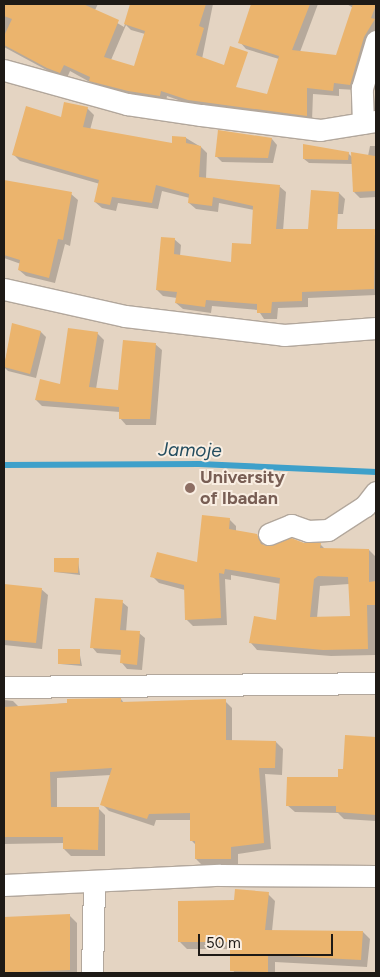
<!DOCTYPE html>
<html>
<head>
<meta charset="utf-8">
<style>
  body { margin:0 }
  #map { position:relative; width:380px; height:977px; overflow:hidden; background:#ece0d5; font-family:Figtree,sans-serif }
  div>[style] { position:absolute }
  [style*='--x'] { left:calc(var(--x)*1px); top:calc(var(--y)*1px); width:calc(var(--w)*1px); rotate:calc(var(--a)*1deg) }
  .built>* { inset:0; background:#e4d4c2 }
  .shadow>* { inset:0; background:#0003 }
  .stream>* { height:5.5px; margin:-2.75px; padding:0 2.75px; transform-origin:2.75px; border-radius:2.75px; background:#3ea0ca }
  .building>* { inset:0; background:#ebb46d }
  .roads { filter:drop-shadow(1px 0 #b2a79c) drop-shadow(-1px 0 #b2a79c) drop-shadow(0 1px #b2a79c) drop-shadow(0 -1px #b2a79c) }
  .minor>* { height:21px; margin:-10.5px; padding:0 10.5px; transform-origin:10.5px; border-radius:10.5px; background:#fff }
  .dots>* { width:14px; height:14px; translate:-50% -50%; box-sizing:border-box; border:2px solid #f9eee2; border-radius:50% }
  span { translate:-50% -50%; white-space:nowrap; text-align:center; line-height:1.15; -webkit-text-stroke:4px #f9eee2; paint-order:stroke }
  .education-label { font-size:18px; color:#785e54; font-weight:700 }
  .left { translate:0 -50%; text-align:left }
  .water-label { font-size:19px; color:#244d5f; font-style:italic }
  .frame { position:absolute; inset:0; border:5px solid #1e1a16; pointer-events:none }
  .scale { position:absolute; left:198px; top:934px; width:135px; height:22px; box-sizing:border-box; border:2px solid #1e1a16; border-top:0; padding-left:6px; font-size:15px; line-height:18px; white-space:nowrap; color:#1e1a16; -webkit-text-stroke:4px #f9eee2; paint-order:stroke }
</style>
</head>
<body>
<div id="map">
  <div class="built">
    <i style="clip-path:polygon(4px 4px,376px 4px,376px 973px,4px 973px)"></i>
  </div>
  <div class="shadow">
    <i style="clip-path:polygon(evenodd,4px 4px,98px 4px,95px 10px,124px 27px,131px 4px,213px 4px,202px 59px,208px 86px,268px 96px,279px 59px,246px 49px,240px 42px,257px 4px,318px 4px,300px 52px,337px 56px,353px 8px,347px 4px,376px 4px,376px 37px,356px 90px,339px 89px,339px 96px,313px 94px,312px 121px,195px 106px,167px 96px,166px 102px,135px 97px,97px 86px,70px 71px,67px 78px,54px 74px,4px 47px,4px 4px,126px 25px,131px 30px,145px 34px,135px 68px,111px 60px,126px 25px)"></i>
    <i style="clip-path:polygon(87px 108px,94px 115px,90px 130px,173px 144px,186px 138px,201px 147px,207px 153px,206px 179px,279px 186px,286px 192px,283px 231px,376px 235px,376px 295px,308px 298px,308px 307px,278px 308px,277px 319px,264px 319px,258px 310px,212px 306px,211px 313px,183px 309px,176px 303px,177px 298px,163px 296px,157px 290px,174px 239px,181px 245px,180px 256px,232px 263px,253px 246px,254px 210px,219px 203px,218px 212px,196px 209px,189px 203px,190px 198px,162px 191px,158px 209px,118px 203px,116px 211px,102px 208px,95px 202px,100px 184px,20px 161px,13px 154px,61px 118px)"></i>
    <i style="clip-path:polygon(272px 139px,277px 145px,273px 163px,222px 162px,217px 157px)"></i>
    <i style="clip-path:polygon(370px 146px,376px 146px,376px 197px,360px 198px,354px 192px,353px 164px,309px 163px,304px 159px,348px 153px,352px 157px,368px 156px)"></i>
    <i style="clip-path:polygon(4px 182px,71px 194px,78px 200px,70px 246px,65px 244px,55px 283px,26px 276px,19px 270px,21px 264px,4px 258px)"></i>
    <i style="clip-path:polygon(339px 193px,345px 199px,343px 214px,316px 214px)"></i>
    <i style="clip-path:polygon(13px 324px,41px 332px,46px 337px,36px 378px,8px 371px,4px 367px)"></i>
    <i style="clip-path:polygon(97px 333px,104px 340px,96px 389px,119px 391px,155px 344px,162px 350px,156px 425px,126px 425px,120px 418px,120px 412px,42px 406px,36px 400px,61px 386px)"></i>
    <i style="clip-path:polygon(evenodd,229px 519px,236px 526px,236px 532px,256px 535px,265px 547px,320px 544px,325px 549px,369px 550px,376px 557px,375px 655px,331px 656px,257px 650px,251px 643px,277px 621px,281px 584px,231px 575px,231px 580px,225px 579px,227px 625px,193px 626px,186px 619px,185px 590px,159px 583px,152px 576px,198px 563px,229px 519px,349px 584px,351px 617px,317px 618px,320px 586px,349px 584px)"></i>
    <i style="clip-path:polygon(78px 560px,80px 575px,55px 572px)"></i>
    <i style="clip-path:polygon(4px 585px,41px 589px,48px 595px,42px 649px,4px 645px)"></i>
    <i style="clip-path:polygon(122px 602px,128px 607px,126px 632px,139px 633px,145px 638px,142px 670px,127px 669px,122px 663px,122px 655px,97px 653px,92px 647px)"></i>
    <i style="clip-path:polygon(79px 650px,82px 666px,60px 664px)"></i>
    <i style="clip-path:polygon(121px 699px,124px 703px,225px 701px,232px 708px,232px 741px,276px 742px,283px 749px,282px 775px,265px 774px,271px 849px,238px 854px,238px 866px,203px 866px,196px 859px,197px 846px,192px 841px,191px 820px,156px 820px,154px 826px,109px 811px,102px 804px,111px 775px,57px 778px,57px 808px,98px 808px,105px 815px,105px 856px,71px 856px,64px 849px,64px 843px,4px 844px,4px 700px,13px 701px,19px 707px)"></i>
    <i style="clip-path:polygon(346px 737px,376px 738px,376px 821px,344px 819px,338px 813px,295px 812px,287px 805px,339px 778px,344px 771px)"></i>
    <i style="clip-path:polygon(268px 894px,275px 901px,272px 931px,363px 932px,370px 939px,367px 967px,275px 962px,275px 973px,234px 973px,232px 949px,187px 949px,180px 942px)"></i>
    <i style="clip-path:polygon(70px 916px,77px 923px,77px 973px,4px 973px,4px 918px)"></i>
  </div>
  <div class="stream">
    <i style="--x:4;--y:465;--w:195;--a:-0.3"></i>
    <i style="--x:199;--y:464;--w:177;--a:2.6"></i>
  </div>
  <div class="building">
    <i style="clip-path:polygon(4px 4px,83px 4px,119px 20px,104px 57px,134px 66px,145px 31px,124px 24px,130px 4px,206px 4px,199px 26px,204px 28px,196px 55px,224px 65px,230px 46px,248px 52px,236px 87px,267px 94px,279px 56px,238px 43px,251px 4px,310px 4px,292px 50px,336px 55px,353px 4px,376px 5px,371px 18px,375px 19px,364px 37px,350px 85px,334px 83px,333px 91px,307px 88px,307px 116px,188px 100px,161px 91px,160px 96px,128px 91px,89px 81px,90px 77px,64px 65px,60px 73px,47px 68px,4px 45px,4px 36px,12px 19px,4px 16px)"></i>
    <i style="clip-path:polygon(64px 102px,88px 107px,83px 127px,172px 143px,172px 136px,186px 137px,186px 143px,201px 146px,199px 177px,280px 185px,276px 229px,308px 229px,311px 190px,339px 192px,337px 229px,375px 229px,374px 289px,302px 292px,302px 301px,272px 302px,271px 313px,257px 313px,257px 304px,206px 300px,205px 307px,175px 303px,177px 292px,156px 290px,161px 237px,175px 238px,174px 254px,231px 262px,232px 243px,251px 244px,253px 206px,213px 197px,212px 206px,188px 203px,189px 194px,156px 185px,152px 203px,112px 197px,110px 205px,94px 202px,99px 180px,12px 155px,26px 106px,61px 117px)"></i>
    <i style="clip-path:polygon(218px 130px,272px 138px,268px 158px,215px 157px)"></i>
    <i style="clip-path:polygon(303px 144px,349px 152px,348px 160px,303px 159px)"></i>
    <i style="clip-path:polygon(351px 152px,375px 156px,376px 191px,353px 192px)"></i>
    <i style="clip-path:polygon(4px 180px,72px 192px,63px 240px,58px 239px,49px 278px,18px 270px,20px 260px,4px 255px)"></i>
    <i style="clip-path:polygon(12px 323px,41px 331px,30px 374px,4px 367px)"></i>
    <i style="clip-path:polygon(68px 328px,98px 332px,89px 387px,118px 390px,123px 340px,156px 343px,150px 419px,119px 419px,119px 407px,35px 400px,40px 379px,60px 384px)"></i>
    <i style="clip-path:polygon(evenodd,202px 515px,230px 518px,229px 529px,257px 534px,261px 544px,267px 546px,291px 538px,304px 543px,321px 543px,320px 548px,369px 549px,369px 582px,376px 581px,376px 605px,367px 605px,368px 649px,323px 650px,249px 643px,254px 616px,276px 620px,280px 578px,225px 569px,224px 574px,219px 573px,221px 618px,185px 620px,184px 585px,150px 577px,157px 552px,197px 562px,202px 515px,318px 576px,348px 577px,350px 616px,310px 617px,314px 579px,318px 576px)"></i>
    <i style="clip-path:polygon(54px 558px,79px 558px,78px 573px,54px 572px)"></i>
    <i style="clip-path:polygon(4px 584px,42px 588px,36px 643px,4px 640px)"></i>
    <i style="clip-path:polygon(95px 598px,123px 600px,120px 630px,140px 631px,137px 665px,120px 663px,121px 650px,90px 648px)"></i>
    <i style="clip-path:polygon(58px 649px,80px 649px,80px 664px,58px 664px)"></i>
    <i style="clip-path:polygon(121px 698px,121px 702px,226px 699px,226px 740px,276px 741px,275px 768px,259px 768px,264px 843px,231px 847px,231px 859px,195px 859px,195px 841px,190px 841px,190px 813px,149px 814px,147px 819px,100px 805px,112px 768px,50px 772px,51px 807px,99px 807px,98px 850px,63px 849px,63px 837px,4px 837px,4px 707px,67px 703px,67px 699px)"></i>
    <i style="clip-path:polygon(345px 735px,376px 737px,376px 815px,336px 812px,336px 806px,286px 806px,287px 777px,338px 777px,338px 769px,343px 769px)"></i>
    <i style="clip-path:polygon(235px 889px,269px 892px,265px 930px,363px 931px,361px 960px,268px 955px,268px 972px,230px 971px,230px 942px,178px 942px,178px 901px,234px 900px)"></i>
    <i style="clip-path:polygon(70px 914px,70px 970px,4px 973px,4px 917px)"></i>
  </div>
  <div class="roads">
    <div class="minor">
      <i style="--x:4;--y:70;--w:128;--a:15.5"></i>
      <i style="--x:127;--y:104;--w:75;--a:8.5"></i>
      <i style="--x:201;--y:115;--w:120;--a:7.2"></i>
      <i style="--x:320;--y:130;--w:57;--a:-9.1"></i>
      <i style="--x:363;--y:123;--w:35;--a:-92"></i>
      <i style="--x:362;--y:88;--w:49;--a:-73.4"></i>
      <i style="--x:4;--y:289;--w:124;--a:12.6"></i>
      <i style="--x:125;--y:316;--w:160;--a:6.8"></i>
      <i style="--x:284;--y:335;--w:92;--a:-4.4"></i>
      <i style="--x:269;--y:534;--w:24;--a:-22"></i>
      <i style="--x:291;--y:525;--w:18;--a:19"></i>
      <i style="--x:308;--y:531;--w:20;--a:-3"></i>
      <i style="--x:328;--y:530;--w:44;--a:-33"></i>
      <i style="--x:365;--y:506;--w:18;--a:-52"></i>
      <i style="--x:4;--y:687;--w:372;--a:-0.6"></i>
      <i style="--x:4;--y:885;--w:216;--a:-2.7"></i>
      <i style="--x:220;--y:875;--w:156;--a:0.4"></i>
      <i style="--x:92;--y:973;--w:91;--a:-88.7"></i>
    </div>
  </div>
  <div class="dots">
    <i style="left:190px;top:488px;background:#8d6e63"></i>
  </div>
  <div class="education-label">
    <span class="left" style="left:200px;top:488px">University<br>of Ibadan</span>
  </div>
  <div class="water-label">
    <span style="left:190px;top:450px;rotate:1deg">Jamoje</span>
  </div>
  <div class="frame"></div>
  <div class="scale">50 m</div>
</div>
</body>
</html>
